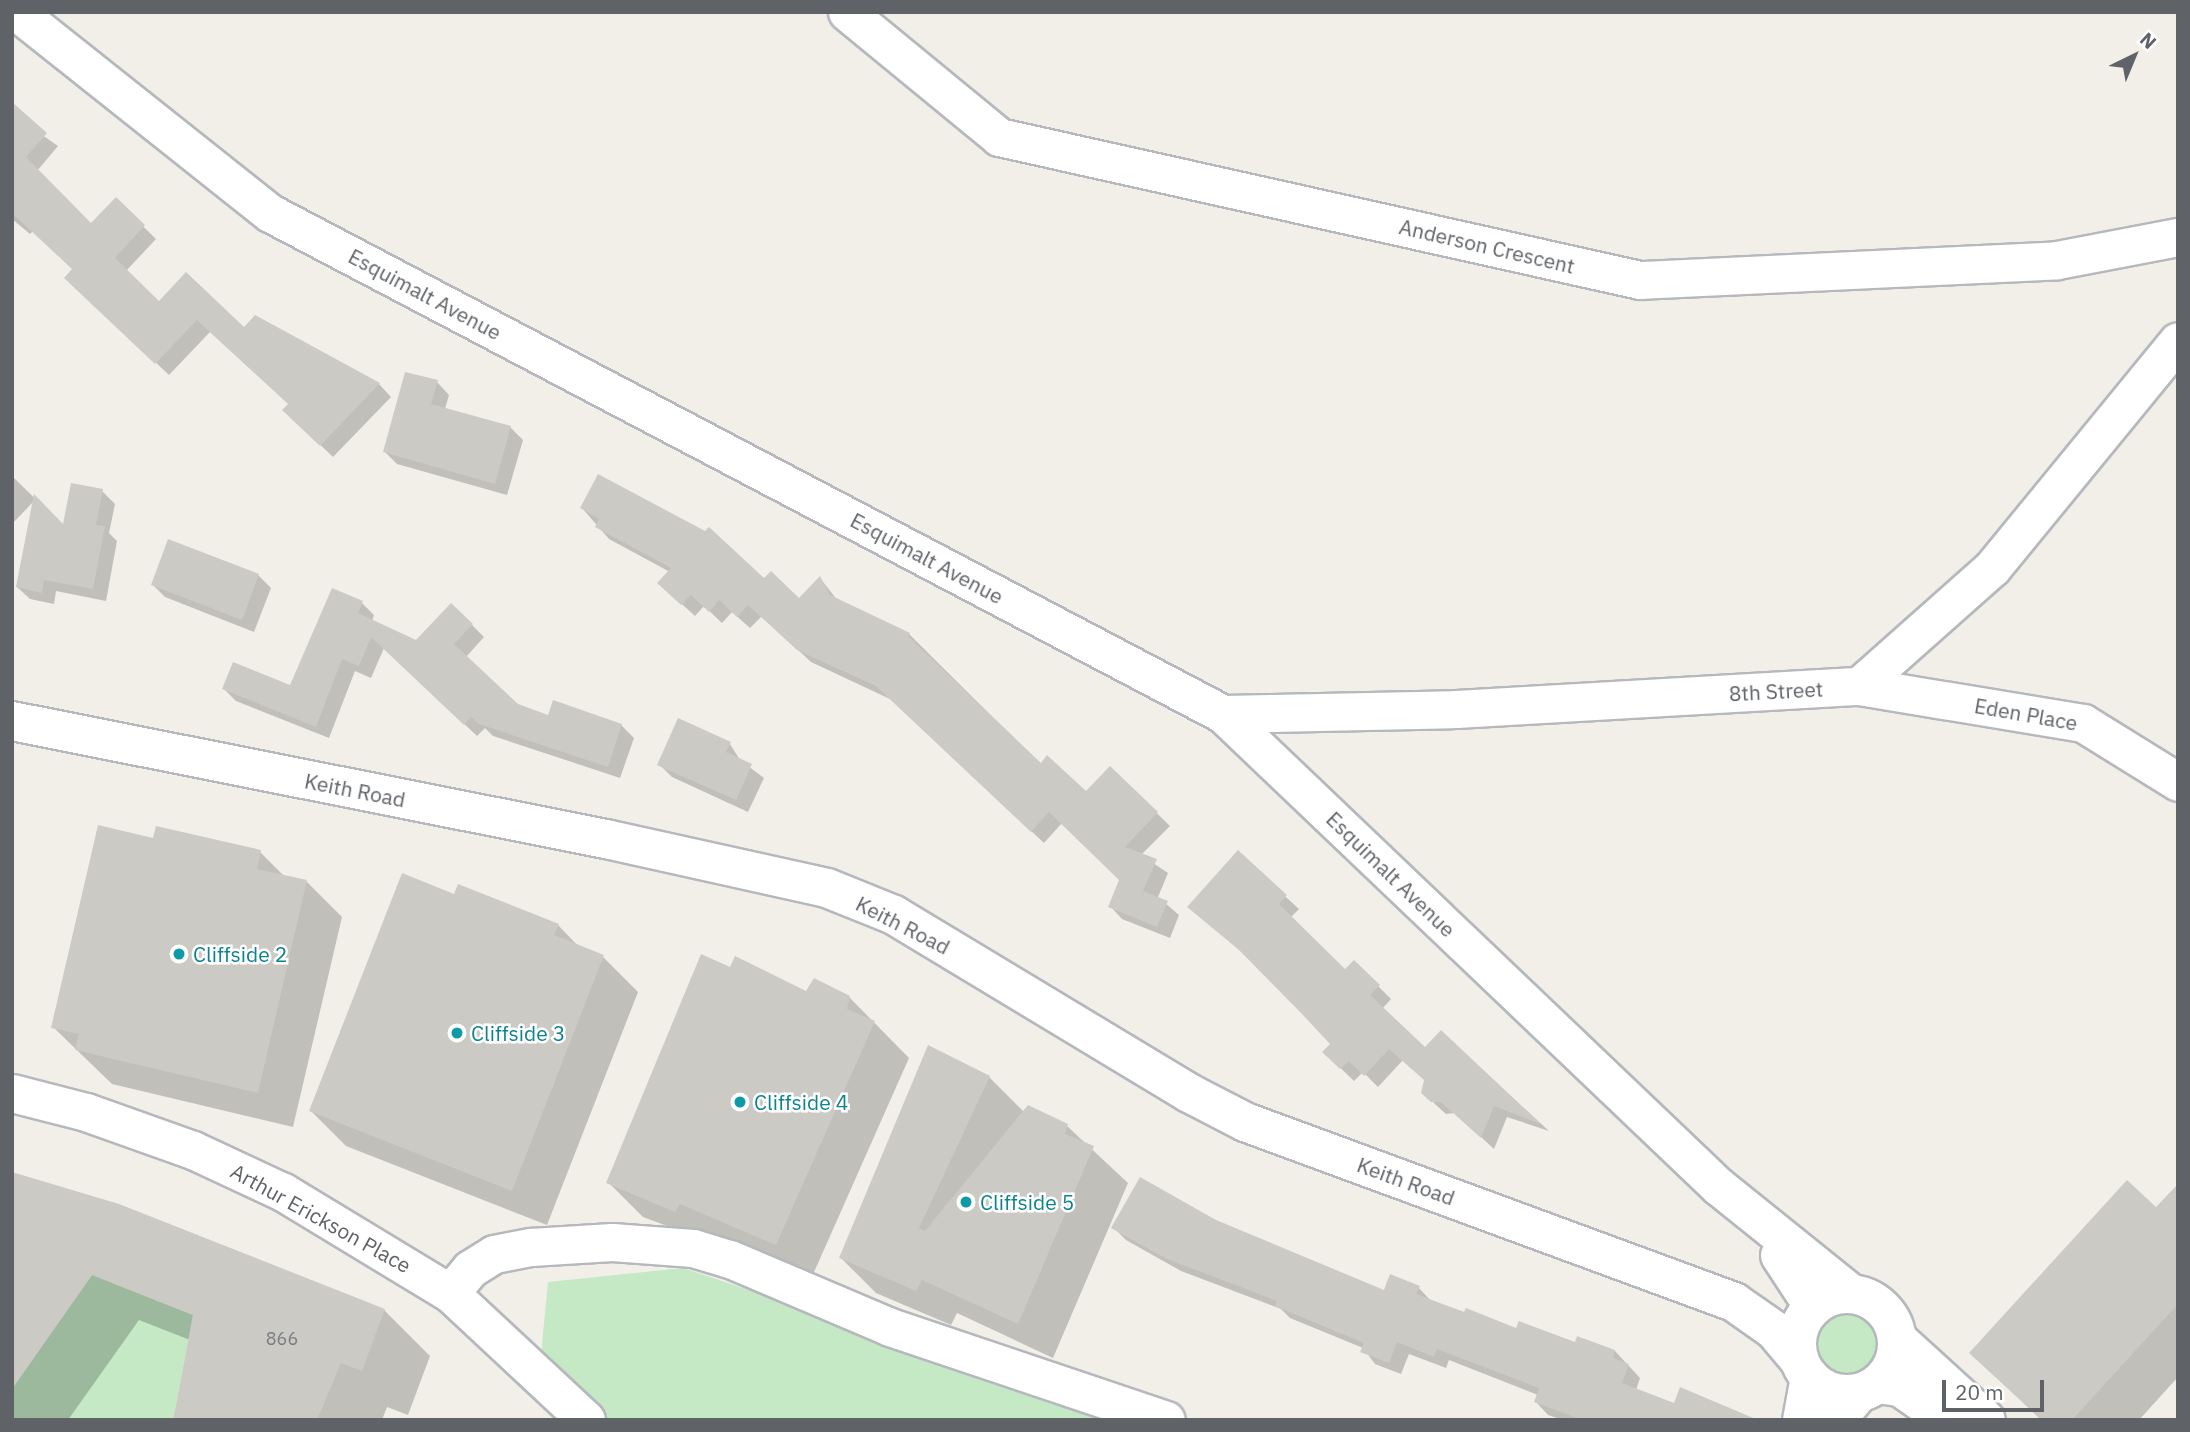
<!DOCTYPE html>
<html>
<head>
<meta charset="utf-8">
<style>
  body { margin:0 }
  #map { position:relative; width:2190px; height:1432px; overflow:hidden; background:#f1efe8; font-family:"IBM Plex Sans",sans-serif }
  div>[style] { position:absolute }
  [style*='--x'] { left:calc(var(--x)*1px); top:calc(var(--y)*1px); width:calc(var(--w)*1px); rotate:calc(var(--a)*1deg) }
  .green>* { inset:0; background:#c5e8c5 }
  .round { border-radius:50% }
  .shadow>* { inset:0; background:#0003 }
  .building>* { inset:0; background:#cccac5 }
  .roads { filter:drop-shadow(2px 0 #b5b8bc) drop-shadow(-2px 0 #b5b8bc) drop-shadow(0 2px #b5b8bc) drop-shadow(0 -2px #b5b8bc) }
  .minor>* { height:37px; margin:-18.5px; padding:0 18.5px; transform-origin:18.5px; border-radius:18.5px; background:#fff }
  .tertiary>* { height:38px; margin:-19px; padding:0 19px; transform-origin:19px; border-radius:19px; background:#fff }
  .tertiary>.ring { margin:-19px; padding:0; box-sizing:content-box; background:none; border:38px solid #fff; border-radius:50% }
  .dots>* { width:19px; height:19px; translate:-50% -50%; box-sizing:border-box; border:4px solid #fff; border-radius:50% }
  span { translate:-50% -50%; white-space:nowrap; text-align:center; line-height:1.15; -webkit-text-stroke:5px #fff; paint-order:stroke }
  .number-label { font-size:18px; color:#7a7d7f }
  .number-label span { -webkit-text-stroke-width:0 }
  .street-label { font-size:21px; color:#5f6368 }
  .culture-label { font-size:21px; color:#0d838f }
  .left { translate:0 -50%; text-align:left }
  .frame { position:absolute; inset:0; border:14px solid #5f6368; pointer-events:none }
  .north { position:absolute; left:2099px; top:21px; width:70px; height:70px; -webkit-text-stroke:5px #fff; paint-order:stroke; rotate:43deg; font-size:19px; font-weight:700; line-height:28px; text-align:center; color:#5f6368 }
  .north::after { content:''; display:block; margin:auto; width:24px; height:32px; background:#5f6368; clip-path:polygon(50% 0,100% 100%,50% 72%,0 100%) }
  .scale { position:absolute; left:1942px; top:1380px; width:102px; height:32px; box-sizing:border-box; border:4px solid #5f6368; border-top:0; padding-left:9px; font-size:21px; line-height:24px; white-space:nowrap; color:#5f6368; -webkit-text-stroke:5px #fff; paint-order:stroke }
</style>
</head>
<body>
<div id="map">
  <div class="green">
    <i style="clip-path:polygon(683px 1268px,875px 1332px,1116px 1420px,605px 1420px,541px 1355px,548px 1282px)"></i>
    <i style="clip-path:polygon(92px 1275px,193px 1315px,173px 1420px,12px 1420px,12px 1389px)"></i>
    <i class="round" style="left:1804px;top:1302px;width:86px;height:86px"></i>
  </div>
  <div class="shadow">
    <i style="clip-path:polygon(12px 114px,58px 146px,37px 171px,91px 226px,116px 200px,156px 239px,126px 271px,159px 303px,244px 330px,379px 384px,391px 397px,333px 457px,284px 410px,289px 404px,210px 332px,169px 375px,79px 290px,74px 269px,33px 231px,30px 234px,12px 219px)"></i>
    <i style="clip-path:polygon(437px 382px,449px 395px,445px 409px,510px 427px,523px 440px,507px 495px,397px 464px,385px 452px)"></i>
    <i style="clip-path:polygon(12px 476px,64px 527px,102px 491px,115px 504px,109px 533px,117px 541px,106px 601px,56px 591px,54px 604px,30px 599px,17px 587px,34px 501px,12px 524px)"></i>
    <i style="clip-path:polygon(582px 508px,764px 580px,799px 600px,820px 578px,838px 601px,909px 634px,1041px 765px,1086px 794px,1110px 768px,1170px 826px,1141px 855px,1168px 873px,1158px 897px,1179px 915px,1170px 938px,1122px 919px,1110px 906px,1121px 879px,1062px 823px,1044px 843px,890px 699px,811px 662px,762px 616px,750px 628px,732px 612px,722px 623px,704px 606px,695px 616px,672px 595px,670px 572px,609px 539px)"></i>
    <i style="clip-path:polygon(258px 575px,271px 588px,254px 632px,165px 597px,153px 585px)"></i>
    <i style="clip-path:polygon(362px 603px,374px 615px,372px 621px,417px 642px,472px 625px,484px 637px,466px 657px,517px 706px,550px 717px,621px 725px,634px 738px,620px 778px,493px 736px,485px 728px,477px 736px,384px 648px,371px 678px,355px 671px,329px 738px,236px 701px,224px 689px,291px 687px)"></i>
    <i style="clip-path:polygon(730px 744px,740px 760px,764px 778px,748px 812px,672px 777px,659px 764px)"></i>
    <i style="clip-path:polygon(154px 840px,260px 852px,285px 877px,307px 882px,342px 917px,293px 1127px,112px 1084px,53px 1027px)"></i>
    <i style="clip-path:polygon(1238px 853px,1299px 909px,1290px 918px,1345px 972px,1354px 962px,1391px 999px,1382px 1009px,1425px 1050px,1441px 1032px,1549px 1131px,1507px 1117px,1494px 1149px,1455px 1113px,1446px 1114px,1436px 1105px,1423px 1092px,1426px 1081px,1403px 1060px,1378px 1087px,1363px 1072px,1354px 1081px,1324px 1052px,1332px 1044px,1251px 960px,1189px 907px)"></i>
    <i style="clip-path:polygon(455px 896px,558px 925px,580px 948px,603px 957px,638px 992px,547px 1225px,346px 1146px,311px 1111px)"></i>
    <i style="clip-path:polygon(731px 969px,807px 993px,849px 997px,909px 1058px,811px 1279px,643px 1217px,608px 1182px)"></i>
    <i style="clip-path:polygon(989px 1077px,1024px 1112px,1067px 1126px,1128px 1183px,1053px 1358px,957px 1313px,951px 1325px,876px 1293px,841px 1258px)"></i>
    <i style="clip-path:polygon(12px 1174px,384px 1310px,430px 1356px,408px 1415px,387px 1407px,382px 1420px,175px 1420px,190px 1340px,139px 1320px,68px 1420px,12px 1420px)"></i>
    <i style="clip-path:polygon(2178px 1187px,2178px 1377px,2139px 1420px,2041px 1420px,1971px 1352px,2156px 1210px)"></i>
    <i style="clip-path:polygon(1215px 1222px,1385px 1293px,1419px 1288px,1431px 1301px,1517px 1330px,1615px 1351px,1640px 1378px,1636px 1390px,1722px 1420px,1563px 1420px,1548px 1415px,1536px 1402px,1538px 1395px,1449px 1360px,1446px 1368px,1409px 1354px,1401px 1374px,1375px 1364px,1363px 1348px,1290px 1318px,1281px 1309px,1181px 1271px,1126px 1240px,1113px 1227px)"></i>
  </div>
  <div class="building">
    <i style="clip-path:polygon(12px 102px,47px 133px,26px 157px,91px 223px,116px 197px,145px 225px,115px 258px,159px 301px,186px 272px,244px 327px,255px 315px,380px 383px,320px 446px,282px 410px,288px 404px,197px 320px,155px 364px,64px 278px,72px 269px,12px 213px)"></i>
    <i style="clip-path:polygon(405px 372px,438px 380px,431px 404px,511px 426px,495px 484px,383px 452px)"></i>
    <i style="clip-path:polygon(598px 474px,705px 531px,709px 527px,764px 578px,771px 571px,799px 598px,820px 576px,830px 595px,910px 633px,908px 636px,1041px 763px,1047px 755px,1086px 791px,1110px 766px,1158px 812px,1125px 847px,1157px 859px,1143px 891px,1168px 901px,1157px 927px,1108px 907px,1119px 880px,1049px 812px,1031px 832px,876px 686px,797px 650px,748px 605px,737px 617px,719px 600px,709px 612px,691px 595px,681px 605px,657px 583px,671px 568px,595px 527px,599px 519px,580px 508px)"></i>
    <i style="clip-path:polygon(71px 483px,103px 489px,96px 525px,105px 526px,93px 589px,44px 580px,42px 593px,16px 587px,34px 494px,63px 524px)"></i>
    <i style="clip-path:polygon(168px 539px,259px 574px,242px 620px,151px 585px)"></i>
    <i style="clip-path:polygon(332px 588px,363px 601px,358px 613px,416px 640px,451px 603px,473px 624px,454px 644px,518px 704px,548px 715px,553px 700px,622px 724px,608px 767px,479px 724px,471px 717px,464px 725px,371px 637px,359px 666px,342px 659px,316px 727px,222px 689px,233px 662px,290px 685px)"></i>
    <i style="clip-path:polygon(678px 718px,731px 742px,726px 752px,752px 764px,736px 800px,657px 765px)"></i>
    <i style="clip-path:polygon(98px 825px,153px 838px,156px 826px,261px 850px,257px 869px,307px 880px,258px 1093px,75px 1050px,79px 1034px,51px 1028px)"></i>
    <i style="clip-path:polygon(1238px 850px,1287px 895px,1279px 904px,1345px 969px,1354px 960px,1380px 985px,1370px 995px,1425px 1047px,1441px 1030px,1541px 1124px,1494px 1106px,1481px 1138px,1441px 1102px,1431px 1102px,1421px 1093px,1424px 1080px,1389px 1049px,1364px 1076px,1349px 1061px,1340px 1069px,1322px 1052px,1330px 1044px,1302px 1014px,1238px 949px,1187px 907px)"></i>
    <i style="clip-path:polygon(402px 873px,454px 894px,458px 884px,559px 924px,554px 935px,604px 955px,512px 1191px,309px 1111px)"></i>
    <i style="clip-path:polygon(701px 954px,730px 967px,735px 956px,806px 991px,814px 978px,850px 996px,847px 1009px,875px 1021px,776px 1245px,680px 1204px,675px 1212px,606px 1183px)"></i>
    <i style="clip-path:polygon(928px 1045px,990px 1076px,919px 1228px,925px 1231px,1028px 1105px,1068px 1124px,1065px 1134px,1094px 1146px,1018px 1324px,922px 1280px,916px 1291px,839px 1258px)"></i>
    <i style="clip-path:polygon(12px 1172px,119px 1204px,385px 1309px,362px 1371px,341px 1363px,317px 1420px,173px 1420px,193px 1315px,92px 1275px,12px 1389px)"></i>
    <i style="clip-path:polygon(1140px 1177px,1216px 1220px,1384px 1290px,1390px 1274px,1420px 1286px,1416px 1294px,1464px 1312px,1466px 1308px,1516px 1328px,1519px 1321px,1575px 1342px,1577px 1336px,1615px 1350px,1613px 1358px,1629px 1364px,1622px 1383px,1674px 1403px,1680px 1387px,1758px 1420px,1582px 1420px,1534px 1402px,1539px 1388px,1437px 1349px,1434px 1357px,1397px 1342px,1389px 1363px,1360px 1352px,1364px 1343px,1275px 1306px,1277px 1301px,1167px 1259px,1111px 1228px)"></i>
    <i style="clip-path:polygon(2127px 1180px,2156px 1207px,2178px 1184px,2178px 1304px,2072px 1420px,2042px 1420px,1969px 1353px)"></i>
  </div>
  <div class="roads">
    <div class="minor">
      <i style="--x:17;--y:12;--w:323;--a:38.5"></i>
      <i style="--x:270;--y:213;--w:1077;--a:27.73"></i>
      <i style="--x:1223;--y:714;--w:684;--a:43.64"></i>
      <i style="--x:1718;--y:1186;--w:171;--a:38.8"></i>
      <i style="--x:847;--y:12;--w:197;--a:39.4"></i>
      <i style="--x:999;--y:137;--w:657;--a:12.58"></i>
      <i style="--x:1640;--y:280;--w:417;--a:-2.7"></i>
      <i style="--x:2057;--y:260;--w:123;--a:-10.8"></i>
      <i style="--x:1859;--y:686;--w:178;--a:-41.6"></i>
      <i style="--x:1992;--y:568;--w:293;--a:-50.7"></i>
      <i style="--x:1223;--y:714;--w:233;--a:-1.2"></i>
      <i style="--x:1456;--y:709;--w:404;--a:-3.3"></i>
      <i style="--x:1859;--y:686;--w:227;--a:9.4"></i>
      <i style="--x:2083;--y:723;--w:112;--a:31.8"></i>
      <i style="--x:12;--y:1093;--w:76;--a:14.4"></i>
      <i style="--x:86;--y:1112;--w:114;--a:19.6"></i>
      <i style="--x:193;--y:1150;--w:99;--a:25"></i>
      <i style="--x:283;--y:1192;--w:195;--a:31.2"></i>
      <i style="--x:450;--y:1293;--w:186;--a:43"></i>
      <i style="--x:1779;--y:1255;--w:62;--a:56.8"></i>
      <i style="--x:450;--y:1293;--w:31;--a:-50"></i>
      <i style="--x:470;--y:1269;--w:28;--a:-32"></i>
      <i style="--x:494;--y:1254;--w:38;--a:-11"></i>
      <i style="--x:531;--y:1247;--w:81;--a:-3.5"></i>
      <i style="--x:612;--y:1242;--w:81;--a:4.2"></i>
      <i style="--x:693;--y:1248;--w:39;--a:17"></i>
      <i style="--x:730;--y:1259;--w:174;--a:23"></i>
      <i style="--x:890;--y:1327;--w:291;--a:18.6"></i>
      <i style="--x:1801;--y:1420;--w:45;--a:-79.7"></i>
      <i style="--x:1836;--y:1420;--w:35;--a:-50"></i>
    </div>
    <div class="tertiary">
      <i style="--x:12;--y:721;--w:606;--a:11.24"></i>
      <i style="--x:606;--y:839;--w:226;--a:12.5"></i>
      <i style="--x:827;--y:888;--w:72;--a:21.9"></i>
      <i style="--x:894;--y:915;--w:345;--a:31.1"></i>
      <i style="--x:1189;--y:1093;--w:63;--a:27.4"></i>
      <i style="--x:1245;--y:1122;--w:521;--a:20.21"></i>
      <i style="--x:1734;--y:1302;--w:49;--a:35"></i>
      <i style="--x:1774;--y:1330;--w:39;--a:50"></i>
      <i class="ring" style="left:1797px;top:1294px;width:62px;height:62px"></i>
      <i style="--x:1897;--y:1339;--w:120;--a:42.3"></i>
      <i style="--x:1878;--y:1384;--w:22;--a:8"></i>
      <i style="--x:1900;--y:1387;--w:57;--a:35.1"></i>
    </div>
  </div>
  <div class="dots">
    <i style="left:179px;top:954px;background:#0f9aa8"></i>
    <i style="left:457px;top:1033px;background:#0f9aa8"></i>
    <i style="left:740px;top:1102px;background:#0f9aa8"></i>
    <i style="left:966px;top:1202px;background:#0f9aa8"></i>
  </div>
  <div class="number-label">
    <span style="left:282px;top:1339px">866</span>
  </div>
  <div class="street-label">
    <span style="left:1487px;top:246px;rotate:13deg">Anderson Crescent</span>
    <span style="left:425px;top:294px;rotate:28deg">Esquimalt Avenue</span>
    <span style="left:927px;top:558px;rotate:28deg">Esquimalt Avenue</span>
    <span style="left:1776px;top:691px;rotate:-3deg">8th Street</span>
    <span style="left:2026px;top:714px;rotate:10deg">Eden Place</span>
    <span style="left:355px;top:790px;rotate:11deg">Keith Road</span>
    <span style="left:1391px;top:874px;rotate:44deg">Esquimalt Avenue</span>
    <span style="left:903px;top:925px;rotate:27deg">Keith Road</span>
    <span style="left:1406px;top:1181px;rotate:20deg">Keith Road</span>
    <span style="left:321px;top:1218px;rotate:29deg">Arthur Erickson Place</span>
  </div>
  <div class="culture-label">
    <span class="left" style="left:193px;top:954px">Cliffside 2</span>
    <span class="left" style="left:471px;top:1033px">Cliffside 3</span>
    <span class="left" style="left:754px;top:1102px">Cliffside 4</span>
    <span class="left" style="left:980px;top:1202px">Cliffside 5</span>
  </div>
  <div class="frame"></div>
  <div class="north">N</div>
  <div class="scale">20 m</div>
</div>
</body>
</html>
